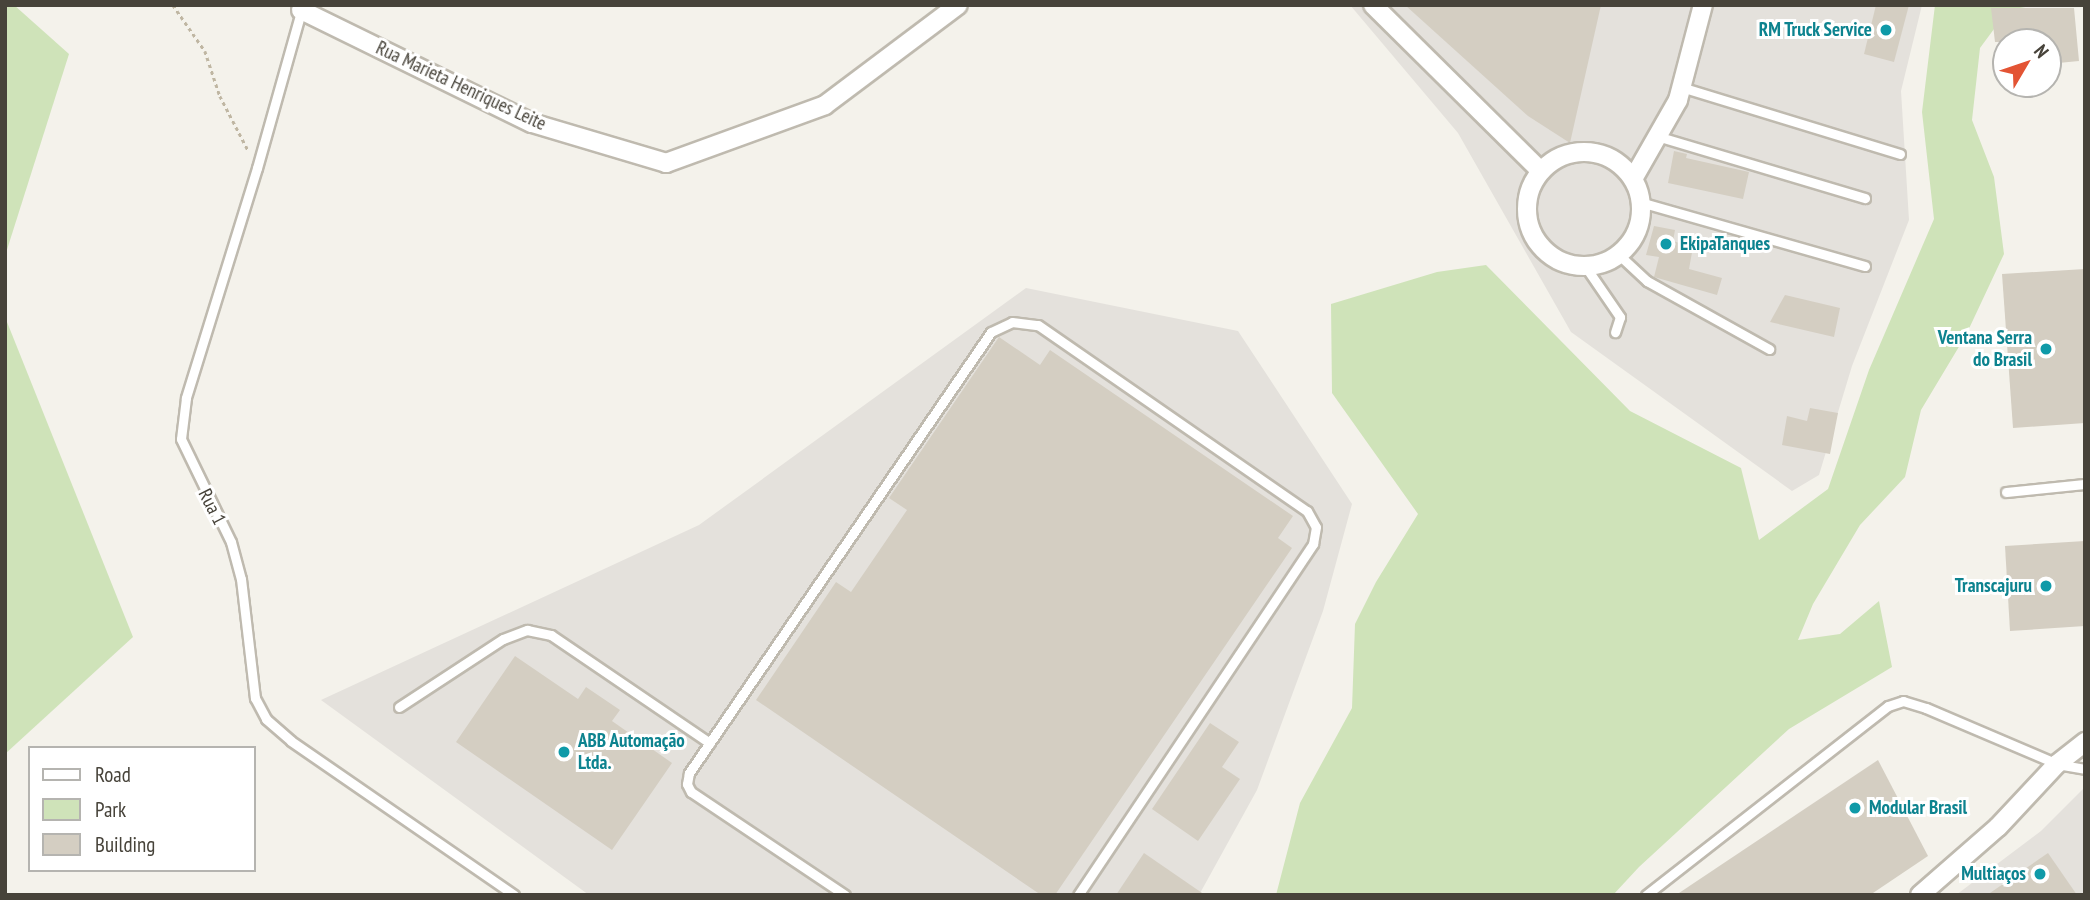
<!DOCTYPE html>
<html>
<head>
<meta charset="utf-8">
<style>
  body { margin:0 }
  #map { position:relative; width:2090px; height:900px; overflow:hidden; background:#f4f2eb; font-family:"PT Sans Narrow",sans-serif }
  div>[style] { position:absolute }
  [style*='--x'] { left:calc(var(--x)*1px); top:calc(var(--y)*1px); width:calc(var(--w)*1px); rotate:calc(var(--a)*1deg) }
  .industrial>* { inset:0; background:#e4e1dc }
  .green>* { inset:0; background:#cfe3b9 }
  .building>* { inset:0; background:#d4cec2 }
  .path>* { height:2.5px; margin-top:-1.25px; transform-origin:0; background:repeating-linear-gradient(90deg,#bfb6a2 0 3.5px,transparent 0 7px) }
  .roads { filter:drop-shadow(2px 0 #bfbaaf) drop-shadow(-2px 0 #bfbaaf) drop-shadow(0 2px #bfbaaf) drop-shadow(0 -2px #bfbaaf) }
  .service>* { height:9px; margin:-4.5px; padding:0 4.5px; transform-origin:4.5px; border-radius:4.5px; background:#fff }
  .minor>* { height:18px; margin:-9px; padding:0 9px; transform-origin:9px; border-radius:9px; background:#fff }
  .minor>.ring { margin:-9px; padding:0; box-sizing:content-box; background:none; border:18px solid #fff; border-radius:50% }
  .dots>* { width:19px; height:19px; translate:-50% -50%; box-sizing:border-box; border:4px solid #fff; border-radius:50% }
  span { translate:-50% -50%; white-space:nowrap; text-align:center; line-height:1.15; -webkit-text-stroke:6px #fff; paint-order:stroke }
  .culture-label { font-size:19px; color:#0d838f; font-weight:700 }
  .right { translate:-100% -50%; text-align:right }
  .left { translate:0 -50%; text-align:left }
  .street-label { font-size:19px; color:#47433a }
  .frame { position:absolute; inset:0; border:7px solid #47433a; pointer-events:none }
  .legend { position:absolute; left:28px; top:746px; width:228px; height:126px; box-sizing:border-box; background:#fff; border:2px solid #b5b4b0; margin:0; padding:9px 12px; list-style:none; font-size:21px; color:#47433a }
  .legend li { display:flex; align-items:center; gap:14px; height:35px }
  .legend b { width:35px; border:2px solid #b5b4b0 }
  .north { position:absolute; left:1992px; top:28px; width:70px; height:70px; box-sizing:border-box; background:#fff; border:2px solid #b5b4b0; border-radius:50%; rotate:51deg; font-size:19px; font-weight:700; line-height:28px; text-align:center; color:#47433a }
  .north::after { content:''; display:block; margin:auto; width:24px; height:32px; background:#e35434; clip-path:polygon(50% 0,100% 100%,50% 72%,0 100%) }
</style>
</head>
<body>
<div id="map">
  <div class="industrial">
    <i style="clip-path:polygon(1350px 5px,1922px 5px,1901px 91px,1909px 220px,1852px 366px,1819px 475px,1792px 491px,1571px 332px,1458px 133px)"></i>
    <i style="clip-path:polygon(1026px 288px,1238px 331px,1352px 504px,1323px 611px,1257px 790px,1199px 895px,589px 895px,321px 700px,699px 525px)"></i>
    <i style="clip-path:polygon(2085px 787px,2085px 895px,1956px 895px,2041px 831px)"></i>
  </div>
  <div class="green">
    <i style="clip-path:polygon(5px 5px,14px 5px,69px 54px,5px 256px)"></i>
    <i style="clip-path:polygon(1935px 5px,2037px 5px,2008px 10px,1980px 48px,1972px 120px,1994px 177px,2004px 254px,1966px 335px,1921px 410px,1905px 477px,1860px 525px,1813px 604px,1798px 640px,1840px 634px,1879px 601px,1892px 667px,1789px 729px,1639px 867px,1613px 895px,1276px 895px,1300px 803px,1352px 708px,1355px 624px,1376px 582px,1418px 514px,1332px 393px,1331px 304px,1437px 272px,1486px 265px,1630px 411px,1741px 468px,1759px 540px,1828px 489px,1869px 370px,1934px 219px,1922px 112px)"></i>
    <i style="clip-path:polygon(5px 317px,133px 637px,5px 754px)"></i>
  </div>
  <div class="building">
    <i style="clip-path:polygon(1405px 5px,1601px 5px,1570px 143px,1528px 116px)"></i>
    <i style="clip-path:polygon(1876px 5px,1909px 5px,1894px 62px,1864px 54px)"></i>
    <i style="clip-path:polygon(1991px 8px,2074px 8px,2079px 61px,2048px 64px,2048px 42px,1995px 42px)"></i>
    <i style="clip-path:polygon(1674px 151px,1687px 154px,1686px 158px,1749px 172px,1743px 199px,1668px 183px)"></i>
    <i style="clip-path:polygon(1654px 226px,1675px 230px,1673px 241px,1693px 247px,1689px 269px,1722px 278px,1717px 295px,1654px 277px,1659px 257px,1646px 255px)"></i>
    <i style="clip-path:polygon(2085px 269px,2085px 423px,2013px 428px,2002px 274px)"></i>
    <i style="clip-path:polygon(1785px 295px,1840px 308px,1834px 337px,1770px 322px)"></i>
    <i style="clip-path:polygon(999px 337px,1040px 365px,1050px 350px,1293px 516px,1278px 538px,1292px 548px,1055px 895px,1041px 895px,756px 700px,836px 582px,851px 592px,907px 510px,889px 498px)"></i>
    <i style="clip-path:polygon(1810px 408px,1838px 413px,1830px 454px,1782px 445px,1787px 416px,1807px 421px)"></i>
    <i style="clip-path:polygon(2085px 541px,2085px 626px,2010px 631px,2005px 546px)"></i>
    <i style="clip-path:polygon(515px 656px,578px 699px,586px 687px,620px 710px,612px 721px,672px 763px,612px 850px,456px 742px)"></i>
    <i style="clip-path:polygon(1210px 723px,1239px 742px,1222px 767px,1240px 779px,1198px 841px,1152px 809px)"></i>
    <i style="clip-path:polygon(1878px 760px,1928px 856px,1870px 895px,1676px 895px)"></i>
    <i style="clip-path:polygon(1144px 853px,1205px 895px,1116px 895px)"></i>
    <i style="clip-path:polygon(2048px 853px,2077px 895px,1987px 895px)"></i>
  </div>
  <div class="path">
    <i style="--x:173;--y:5;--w:56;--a:55.2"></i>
    <i style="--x:205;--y:51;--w:47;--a:71.6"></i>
    <i style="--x:220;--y:96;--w:61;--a:62.6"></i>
  </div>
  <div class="roads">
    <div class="service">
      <i style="--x:302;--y:8;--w:166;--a:105.7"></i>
      <i style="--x:257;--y:168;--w:241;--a:107.2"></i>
      <i style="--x:186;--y:398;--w:41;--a:97"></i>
      <i style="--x:181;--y:439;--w:114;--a:64.1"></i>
      <i style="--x:231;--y:542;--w:38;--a:75"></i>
      <i style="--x:241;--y:579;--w:120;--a:83.3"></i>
      <i style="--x:255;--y:698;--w:24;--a:62"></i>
      <i style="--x:266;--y:719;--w:33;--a:41"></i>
      <i style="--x:291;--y:741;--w:271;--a:34.6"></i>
      <i style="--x:1681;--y:87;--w:229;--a:17"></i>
      <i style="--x:1660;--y:137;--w:214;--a:16.6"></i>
      <i style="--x:1640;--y:202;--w:234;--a:15.9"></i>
      <i style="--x:1618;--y:254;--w:40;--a:43"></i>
      <i style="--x:1647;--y:281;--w:140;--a:29.1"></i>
      <i style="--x:1585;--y:266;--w:62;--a:55.5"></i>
      <i style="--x:1620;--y:317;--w:16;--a:108"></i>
      <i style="--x:2006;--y:492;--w:79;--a:-5.8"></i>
      <i style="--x:399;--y:707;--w:124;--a:-33.2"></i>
      <i style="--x:503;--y:639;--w:26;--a:-21"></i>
      <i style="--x:527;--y:630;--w:25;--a:12"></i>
      <i style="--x:551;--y:635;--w:192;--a:34.2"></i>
      <i style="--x:845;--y:895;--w:185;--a:-146.2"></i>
      <i style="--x:691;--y:792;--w:9;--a:-117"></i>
      <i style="--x:687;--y:784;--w:11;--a:-80"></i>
      <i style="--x:689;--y:773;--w:534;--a:-55.6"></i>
      <i style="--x:991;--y:332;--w:23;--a:-25"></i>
      <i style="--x:1012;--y:322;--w:26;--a:7"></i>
      <i style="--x:1038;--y:325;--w:327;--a:34.7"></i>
      <i style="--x:1307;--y:511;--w:18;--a:61"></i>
      <i style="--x:1316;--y:527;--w:17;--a:100"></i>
      <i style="--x:1313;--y:544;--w:422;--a:123.8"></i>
      <i style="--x:1646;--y:895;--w:307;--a:-38"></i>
      <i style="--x:1888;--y:706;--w:16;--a:-18"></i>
      <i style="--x:1903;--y:701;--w:24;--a:17"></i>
      <i style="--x:1926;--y:708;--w:142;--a:23.1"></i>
      <i style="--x:2057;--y:764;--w:28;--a:10"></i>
    </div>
    <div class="minor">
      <i style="--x:1373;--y:5;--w:236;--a:44.7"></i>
      <i style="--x:301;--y:10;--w:257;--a:26.1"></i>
      <i style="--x:532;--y:123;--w:140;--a:16.6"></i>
      <i style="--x:666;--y:163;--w:169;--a:-20"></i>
      <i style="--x:825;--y:105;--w:166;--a:-36.9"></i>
      <i class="ring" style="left:1527px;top:152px;width:96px;height:96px"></i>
      <i style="--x:1633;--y:179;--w:91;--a:-60.3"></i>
      <i style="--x:1678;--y:100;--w:98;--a:-75.3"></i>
      <i style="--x:1920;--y:895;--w:103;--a:-41.1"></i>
      <i style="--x:1998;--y:827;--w:86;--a:-46.9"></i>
      <i style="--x:2057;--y:764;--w:36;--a:-38"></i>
    </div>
  </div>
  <div class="dots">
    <i style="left:1886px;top:30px;background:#0f9aa8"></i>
    <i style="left:1666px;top:244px;background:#0f9aa8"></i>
    <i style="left:2046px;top:349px;background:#0f9aa8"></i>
    <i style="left:2046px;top:586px;background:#0f9aa8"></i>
    <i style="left:564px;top:752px;background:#0f9aa8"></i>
    <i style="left:1855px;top:808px;background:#0f9aa8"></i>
    <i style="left:2040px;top:874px;background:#0f9aa8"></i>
  </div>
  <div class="culture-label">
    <span class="right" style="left:1872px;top:30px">RM Truck Service</span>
    <span class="left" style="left:1680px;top:244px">EkipaTanques</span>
    <span class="right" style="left:2032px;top:349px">Ventana Serra<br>do Brasil</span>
    <span class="right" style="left:2032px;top:586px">Transcajuru</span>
    <span class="left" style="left:578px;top:752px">ABB Automação<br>Ltda.</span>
    <span class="left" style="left:1869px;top:808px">Modular Brasil</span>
    <span class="right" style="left:2026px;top:874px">Multiaços</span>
  </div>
  <div class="street-label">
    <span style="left:461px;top:86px;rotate:25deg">Rua Marieta Henriques Leite</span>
    <span style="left:212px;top:507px;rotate:63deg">Rua 1</span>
  </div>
  <div class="frame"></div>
  <ul class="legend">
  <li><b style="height:9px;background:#fff"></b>Road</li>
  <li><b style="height:19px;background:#cfe3b9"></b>Park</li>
  <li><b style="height:19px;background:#d4cec2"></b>Building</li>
  </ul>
  <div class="north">N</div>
</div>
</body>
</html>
